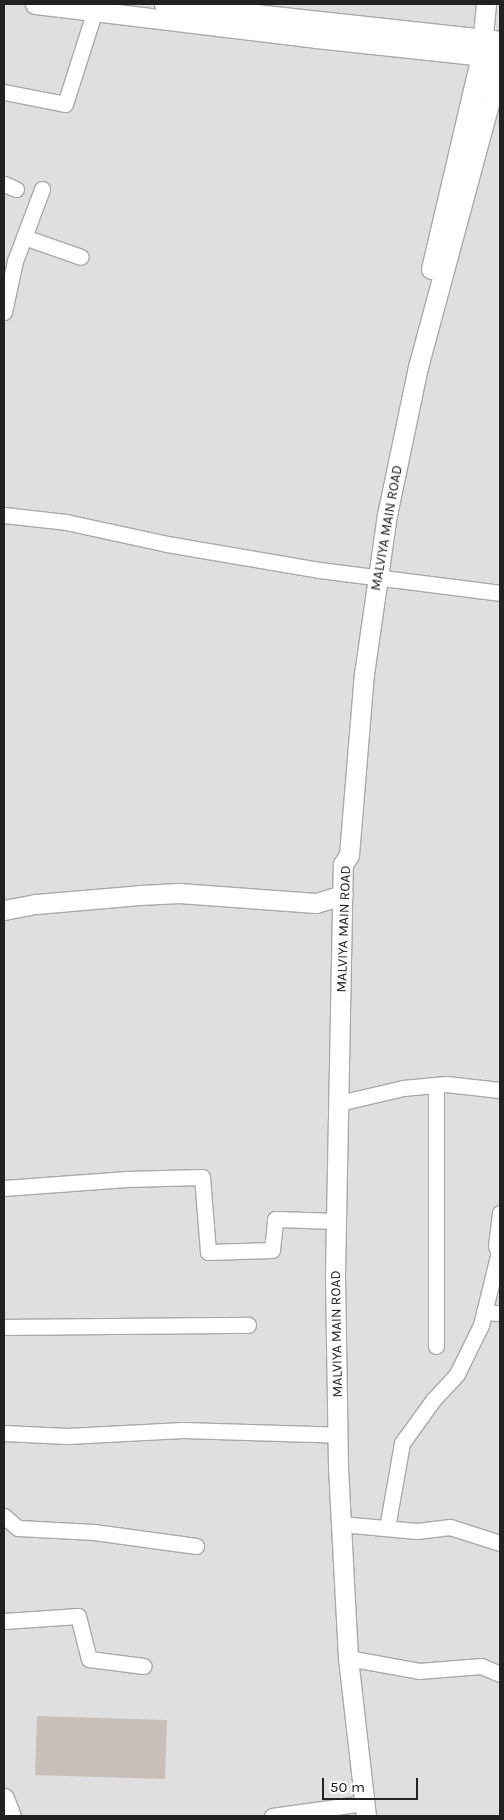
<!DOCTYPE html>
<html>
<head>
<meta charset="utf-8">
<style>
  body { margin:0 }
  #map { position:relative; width:504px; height:1820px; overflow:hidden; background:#f2efe9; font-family:Karla,sans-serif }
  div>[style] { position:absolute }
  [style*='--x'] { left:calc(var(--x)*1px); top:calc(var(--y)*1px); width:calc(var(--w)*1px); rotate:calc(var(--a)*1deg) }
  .residential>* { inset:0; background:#e0dfdf }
  .building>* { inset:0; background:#c7bfb8 }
  .roads { filter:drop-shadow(1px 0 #a9a9a9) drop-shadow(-1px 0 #a9a9a9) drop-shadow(0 1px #a9a9a9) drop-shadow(0 -1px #a9a9a9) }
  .minor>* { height:15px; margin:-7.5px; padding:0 7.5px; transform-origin:7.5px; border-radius:7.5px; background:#fff }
  .tertiary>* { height:19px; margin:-9.5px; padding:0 9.5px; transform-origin:9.5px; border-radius:9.5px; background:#fff }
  span { translate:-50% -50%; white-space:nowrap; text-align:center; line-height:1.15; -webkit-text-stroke:4px #fff; paint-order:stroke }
  .street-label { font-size:14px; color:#222 }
  .frame { position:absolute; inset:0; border:5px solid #222; pointer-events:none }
  .scale { position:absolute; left:322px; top:1778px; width:96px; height:22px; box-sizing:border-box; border:2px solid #222; border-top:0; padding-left:6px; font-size:15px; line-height:18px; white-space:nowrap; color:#222; -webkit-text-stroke:4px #fff; paint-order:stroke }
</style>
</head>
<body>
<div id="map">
  <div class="residential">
    <i style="clip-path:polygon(4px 4px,500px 4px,500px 1816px,4px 1816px)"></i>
  </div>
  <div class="building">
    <i style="clip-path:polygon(37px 1716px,167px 1720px,165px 1779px,35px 1775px)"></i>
  </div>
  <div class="roads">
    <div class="minor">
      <i style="--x:4;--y:92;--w:62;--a:11.1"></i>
      <i style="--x:65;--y:104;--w:105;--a:-72.3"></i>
      <i style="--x:4;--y:184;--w:13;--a:23"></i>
      <i style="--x:24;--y:237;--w:60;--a:19.3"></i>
      <i style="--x:4;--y:312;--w:52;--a:-77.8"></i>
      <i style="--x:15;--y:261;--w:77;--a:-69.4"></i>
      <i style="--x:4;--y:515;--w:62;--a:6.4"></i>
      <i style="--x:66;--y:522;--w:103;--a:12.3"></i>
      <i style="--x:167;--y:544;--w:154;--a:9.7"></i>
      <i style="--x:319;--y:570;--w:182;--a:7.2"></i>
      <i style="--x:339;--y:1103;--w:66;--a:-13.2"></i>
      <i style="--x:403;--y:1088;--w:43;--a:-5.3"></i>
      <i style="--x:446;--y:1084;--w:54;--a:6.3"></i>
      <i style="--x:4;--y:1188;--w:123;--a:-4.2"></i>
      <i style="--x:127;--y:1179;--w:75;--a:-1.5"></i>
      <i style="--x:202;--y:1177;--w:75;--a:85.4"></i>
      <i style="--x:208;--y:1252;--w:64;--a:-1.8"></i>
      <i style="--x:272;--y:1250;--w:31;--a:-84"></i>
      <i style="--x:275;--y:1219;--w:62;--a:1.8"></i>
      <i style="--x:500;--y:1213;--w:33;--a:97"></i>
      <i style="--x:496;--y:1246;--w:11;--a:68"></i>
      <i style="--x:484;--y:1312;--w:16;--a:4"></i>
      <i style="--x:4;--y:1327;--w:244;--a:-0.5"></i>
      <i style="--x:436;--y:1346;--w:261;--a:-90"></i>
      <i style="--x:4;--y:1433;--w:63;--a:2.7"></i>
      <i style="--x:67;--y:1436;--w:116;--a:-3"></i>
      <i style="--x:183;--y:1430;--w:155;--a:1.8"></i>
      <i style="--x:4;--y:1516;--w:18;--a:41"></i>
      <i style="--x:18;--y:1528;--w:76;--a:3"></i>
      <i style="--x:94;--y:1532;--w:103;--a:7.8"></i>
      <i style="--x:341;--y:1524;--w:76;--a:5.3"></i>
      <i style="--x:417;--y:1531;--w:33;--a:-7"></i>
      <i style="--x:450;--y:1527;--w:52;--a:17.7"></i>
      <i style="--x:387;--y:1528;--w:86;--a:-80"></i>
      <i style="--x:402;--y:1443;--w:53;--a:-54.2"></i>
      <i style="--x:433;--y:1400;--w:35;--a:-47"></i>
      <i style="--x:457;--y:1374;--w:55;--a:-63.9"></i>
      <i style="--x:481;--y:1325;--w:71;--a:-76.2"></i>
      <i style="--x:4;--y:1621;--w:74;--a:-3.9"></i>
      <i style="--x:78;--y:1616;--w:44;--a:75.7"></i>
      <i style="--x:89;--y:1659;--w:55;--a:7.3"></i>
      <i style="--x:348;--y:1658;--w:72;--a:10.4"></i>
      <i style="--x:419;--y:1671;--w:62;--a:-4.6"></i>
      <i style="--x:481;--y:1666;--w:21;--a:23"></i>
      <i style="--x:272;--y:1816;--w:93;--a:-8"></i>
    </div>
    <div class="tertiary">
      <i style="--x:35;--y:4;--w:283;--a:6.9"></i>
      <i style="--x:316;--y:38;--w:179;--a:6.1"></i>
      <i style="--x:164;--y:4;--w:332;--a:6.2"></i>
      <i style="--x:431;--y:269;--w:219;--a:-76.8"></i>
      <i style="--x:481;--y:56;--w:52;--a:-84.5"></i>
      <i style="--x:4;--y:910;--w:33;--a:-11"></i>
      <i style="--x:36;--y:904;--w:104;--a:-4.9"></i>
      <i style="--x:140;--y:895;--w:39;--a:-3"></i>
      <i style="--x:179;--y:893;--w:137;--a:4.2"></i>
      <i style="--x:316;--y:903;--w:28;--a:-17"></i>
      <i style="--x:4;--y:1798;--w:19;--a:69"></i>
      <i style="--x:366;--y:1816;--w:159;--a:-96.5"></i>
      <i style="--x:348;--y:1658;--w:192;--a:-93"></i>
      <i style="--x:338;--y:1466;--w:193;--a:-90.9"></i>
      <i style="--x:335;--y:1273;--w:409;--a:-88.9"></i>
      <i style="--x:343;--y:864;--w:11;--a:-56"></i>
      <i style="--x:349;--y:855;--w:182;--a:-85.3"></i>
      <i style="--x:364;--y:674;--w:161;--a:-81.8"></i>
      <i style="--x:387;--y:515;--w:151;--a:-78.2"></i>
      <i style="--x:418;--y:367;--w:272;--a:-74.9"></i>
      <i style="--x:489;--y:104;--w:57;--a:-78.9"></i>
    </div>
  </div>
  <div class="street-label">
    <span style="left:387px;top:528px;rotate:-80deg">MALVIYA MAIN ROAD</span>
    <span style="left:344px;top:929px;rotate:-88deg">MALVIYA MAIN ROAD</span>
    <span style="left:337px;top:1334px;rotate:-91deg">MALVIYA MAIN ROAD</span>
  </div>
  <div class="frame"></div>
  <div class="scale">50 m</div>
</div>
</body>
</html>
